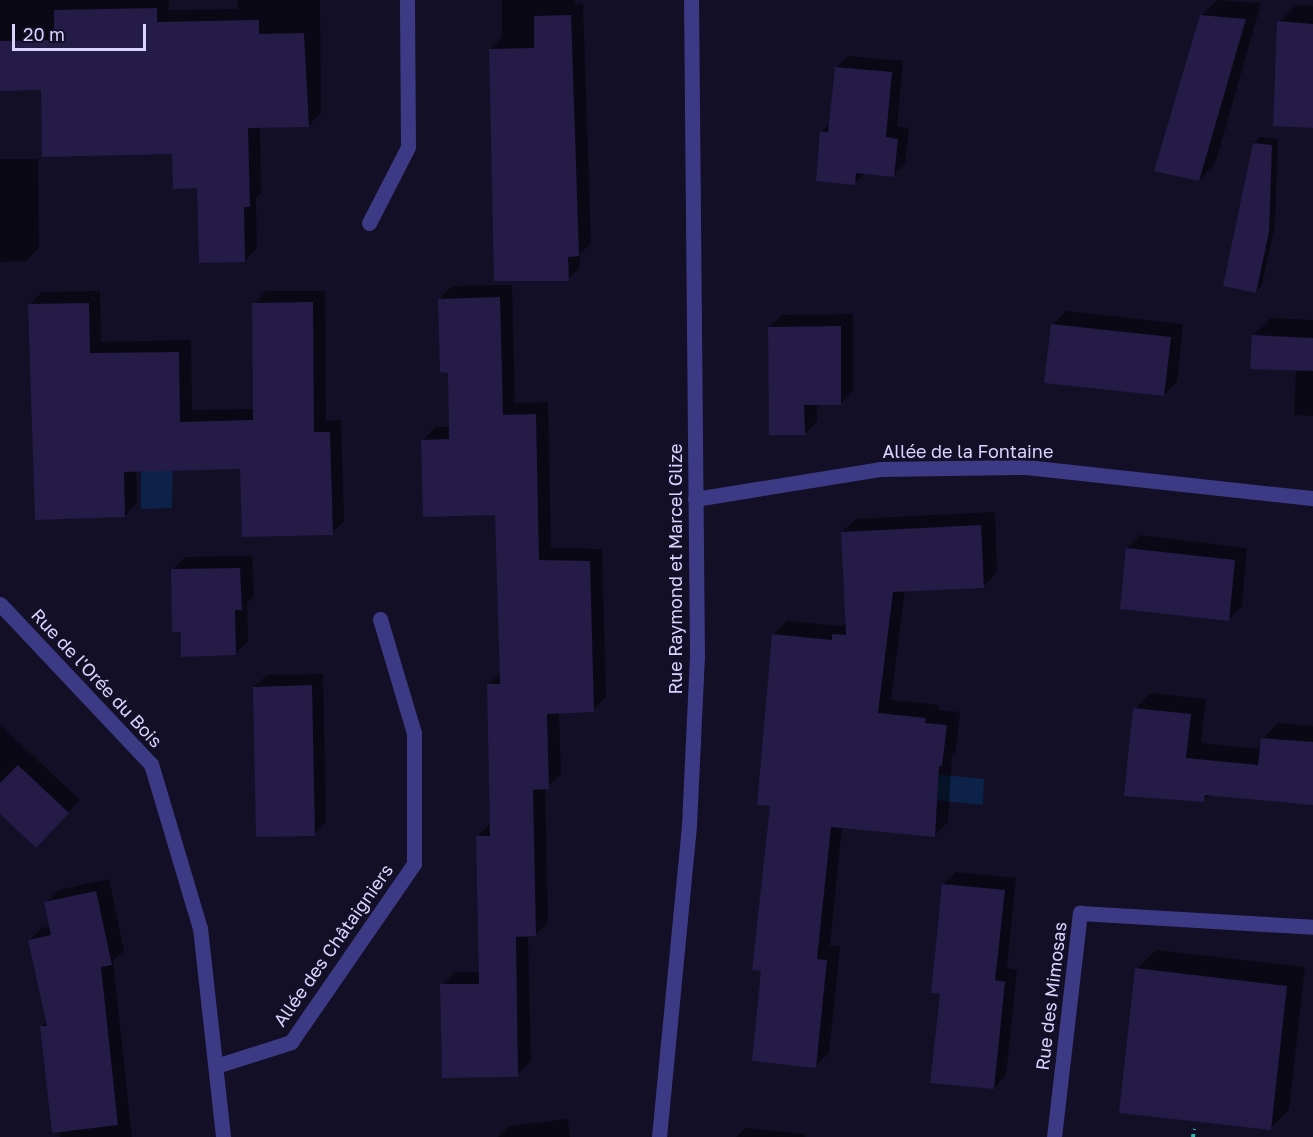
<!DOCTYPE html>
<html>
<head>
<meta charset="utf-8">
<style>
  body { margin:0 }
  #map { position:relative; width:1313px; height:1137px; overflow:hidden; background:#130f26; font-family:"Golos Text",sans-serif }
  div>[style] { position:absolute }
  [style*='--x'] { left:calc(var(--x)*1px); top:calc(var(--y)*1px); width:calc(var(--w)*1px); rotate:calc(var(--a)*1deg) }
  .water>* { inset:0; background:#0c2248 }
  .shadow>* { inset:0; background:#0007 }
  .building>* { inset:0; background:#241b47 }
  .path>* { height:4px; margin-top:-2px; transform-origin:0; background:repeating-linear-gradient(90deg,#2fb8b0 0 3px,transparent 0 7.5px) }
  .street>* { height:15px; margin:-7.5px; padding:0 7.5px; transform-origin:7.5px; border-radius:7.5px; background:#3d3a85 }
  span { translate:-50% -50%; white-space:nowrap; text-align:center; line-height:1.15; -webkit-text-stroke:5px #130f26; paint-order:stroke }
  .street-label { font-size:18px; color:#d9d4ff }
  .scale { position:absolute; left:12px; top:24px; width:134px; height:27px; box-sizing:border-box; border:3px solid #d9d4ff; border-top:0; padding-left:8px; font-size:18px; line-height:21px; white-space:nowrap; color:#d9d4ff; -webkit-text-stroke:4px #130f26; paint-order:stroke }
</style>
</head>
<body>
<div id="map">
  <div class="water">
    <i style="clip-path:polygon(141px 452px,173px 452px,172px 508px,141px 509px)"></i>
    <i style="clip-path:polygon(934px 774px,984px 779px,983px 805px,934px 800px)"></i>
  </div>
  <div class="shadow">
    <i style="clip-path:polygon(0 0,169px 0,169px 10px,238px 9px,237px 0,320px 0,321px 113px,309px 125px,260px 126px,261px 193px,256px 199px,257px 248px,245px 260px,174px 153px,42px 88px,0 89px)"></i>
    <i style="clip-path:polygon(502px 0,575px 0,575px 4px,583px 3px,591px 243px,580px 254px,580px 267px,568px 279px,490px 49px,502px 37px)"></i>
    <i style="clip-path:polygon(1217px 0,1261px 3px,1215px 164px,1199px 180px,1201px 16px)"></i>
    <i style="clip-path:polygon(1296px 5px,1313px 6px,1313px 125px,1279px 22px)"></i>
    <i style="clip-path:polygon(848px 56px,903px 61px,897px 126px,909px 128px,905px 164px,893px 175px,866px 172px,855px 183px,822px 131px,831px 122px,836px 68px)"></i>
    <i style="clip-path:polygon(1260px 137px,1278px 139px,1275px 225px,1262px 285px,1256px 292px,1254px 143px)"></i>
    <i style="clip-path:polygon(0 159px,38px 159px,39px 248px,26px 261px,0 262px)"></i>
    <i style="clip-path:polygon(512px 285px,515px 403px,548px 402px,551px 548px,602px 549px,606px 697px,593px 710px,559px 712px,561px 775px,545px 788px,548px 922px,535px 935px,528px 935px,531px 1061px,518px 1073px,442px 985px,455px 972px,480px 972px,477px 837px,490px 824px,488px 685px,501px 672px,497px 514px,423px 440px,435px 427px,450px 427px,449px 371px,440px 299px,452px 286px)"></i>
    <i style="clip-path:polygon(100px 291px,101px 342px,191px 340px,192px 410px,254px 409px,254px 304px,266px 291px,325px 291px,326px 421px,341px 420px,344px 521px,332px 533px,241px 467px,136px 470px,137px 503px,125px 516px,30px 304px,42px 292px)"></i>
    <i style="clip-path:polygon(1066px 311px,1183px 324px,1177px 382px,1164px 395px,1053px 324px)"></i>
    <i style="clip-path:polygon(853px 314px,853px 391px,841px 403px,817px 404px,817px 421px,805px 434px,769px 328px,782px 315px)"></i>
    <i style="clip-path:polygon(1271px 318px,1313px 320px,1313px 416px,1294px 415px,1296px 369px,1253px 336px)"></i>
    <i style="clip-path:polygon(995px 512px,997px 572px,984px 586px,905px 590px,891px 700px,939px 705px,938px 710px,960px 712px,956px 751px,952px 755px,948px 822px,934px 836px,842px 827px,830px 946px,840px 946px,829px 1053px,815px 1066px,763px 969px,771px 804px,773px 634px,787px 621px,843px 626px,846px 622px,842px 532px,856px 519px)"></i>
    <i style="clip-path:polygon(1140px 535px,1247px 548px,1242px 606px,1229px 619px,1127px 548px)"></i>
    <i style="clip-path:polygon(252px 556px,254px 596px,247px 603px,248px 641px,235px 654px,182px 631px,172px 570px,185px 557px)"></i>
    <i style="clip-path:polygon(323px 674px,326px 822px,314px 834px,254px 687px,267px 675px)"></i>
    <i style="clip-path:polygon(1150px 693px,1206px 699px,1201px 743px,1261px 749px,1262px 739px,1278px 723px,1313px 726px,1313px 803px,1210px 794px,1203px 801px,1135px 709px)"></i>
    <i style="clip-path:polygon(0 725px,80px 800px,48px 834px,0 812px)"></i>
    <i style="clip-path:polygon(956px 872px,1016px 878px,1007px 968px,1017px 970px,1006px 1075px,994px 1088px,942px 993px,943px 884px)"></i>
    <i style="clip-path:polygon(109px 879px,124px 951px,113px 961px,132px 1137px,60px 1137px,41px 1027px,47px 1021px,30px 940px,42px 928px,51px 926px,46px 903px,59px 890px)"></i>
    <i style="clip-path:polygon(1156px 950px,1305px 967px,1289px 1110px,1270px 1129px,1137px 969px)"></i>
    <i style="clip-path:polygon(568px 1119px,570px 1137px,498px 1137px,509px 1126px)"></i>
    <i style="clip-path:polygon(745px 1128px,805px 1134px,805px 1137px,736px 1137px)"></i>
  </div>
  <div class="building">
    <i style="clip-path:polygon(157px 8px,157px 22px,259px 20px,259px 34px,304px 33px,309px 127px,248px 128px,250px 207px,244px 207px,245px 262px,199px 263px,197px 188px,173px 189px,172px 154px,42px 157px,41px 90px,0 91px,0 41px,54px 40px,54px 10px)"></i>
    <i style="clip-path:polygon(571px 15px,579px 256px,568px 257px,569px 281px,494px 281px,489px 49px,534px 48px,534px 16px)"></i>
    <i style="clip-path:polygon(1200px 15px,1246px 19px,1199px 181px,1154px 171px)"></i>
    <i style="clip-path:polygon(1277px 21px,1313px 24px,1313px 128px,1273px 126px)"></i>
    <i style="clip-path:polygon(835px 67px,892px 72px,886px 137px,898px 139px,894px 177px,856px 173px,855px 185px,816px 181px,820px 131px,828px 132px)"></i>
    <i style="clip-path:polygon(1253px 143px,1272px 145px,1269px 232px,1256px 293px,1223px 286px)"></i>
    <i style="clip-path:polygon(500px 297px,503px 415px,536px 414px,539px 560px,590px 561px,594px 712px,547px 714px,549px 789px,533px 790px,536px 936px,516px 937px,518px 1077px,442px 1078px,440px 984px,479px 984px,476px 836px,490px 836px,487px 684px,500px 684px,495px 515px,423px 517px,421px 440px,449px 439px,448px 373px,440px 372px,438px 299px)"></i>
    <i style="clip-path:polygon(313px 302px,314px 432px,330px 432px,333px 535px,242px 537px,240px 469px,124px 472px,125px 517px,35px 520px,28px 304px,89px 303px,90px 353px,179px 352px,180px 422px,253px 420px,252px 303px)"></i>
    <i style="clip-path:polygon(1051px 324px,1171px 337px,1164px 396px,1044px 383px)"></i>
    <i style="clip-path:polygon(841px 326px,841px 405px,804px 405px,805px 435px,769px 435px,768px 327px)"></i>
    <i style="clip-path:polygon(1252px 335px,1313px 338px,1313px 371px,1250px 369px)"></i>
    <i style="clip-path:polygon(981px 525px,984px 588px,893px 592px,878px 713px,926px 718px,925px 723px,947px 725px,942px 766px,939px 766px,935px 837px,831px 827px,817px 959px,827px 960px,816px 1068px,752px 1061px,761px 971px,752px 970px,770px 806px,757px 805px,772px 634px,832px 640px,832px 634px,846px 635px,841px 532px)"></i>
    <i style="clip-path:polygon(1126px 548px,1235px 560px,1229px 621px,1120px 609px)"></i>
    <i style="clip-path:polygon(240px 568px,242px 610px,235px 610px,236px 655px,181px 657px,181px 632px,172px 632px,171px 569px)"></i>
    <i style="clip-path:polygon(312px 685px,315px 836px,256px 837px,253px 687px)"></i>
    <i style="clip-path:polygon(1133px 708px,1191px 714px,1186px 758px,1258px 765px,1261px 738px,1313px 742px,1313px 805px,1205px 795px,1204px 802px,1124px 796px)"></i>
    <i style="clip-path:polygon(18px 765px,69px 813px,36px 848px,0 814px,0 783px)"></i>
    <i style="clip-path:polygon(942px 884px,1005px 890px,995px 980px,1005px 982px,994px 1089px,930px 1083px,940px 994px,931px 993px)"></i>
    <i style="clip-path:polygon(96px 891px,112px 965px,101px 967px,118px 1125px,52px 1133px,40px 1026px,47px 1026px,28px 940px,51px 935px,44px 902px)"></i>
    <i style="clip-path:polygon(1135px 968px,1287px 986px,1271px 1130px,1119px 1113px)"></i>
  </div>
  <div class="path">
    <i style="--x:1193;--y:1137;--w:8;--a:-83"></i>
  </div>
  <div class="street">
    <i style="--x:369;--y:223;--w:85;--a:-62.8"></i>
    <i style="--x:408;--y:147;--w:147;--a:-90.4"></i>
    <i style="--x:695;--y:499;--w:187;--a:-9.2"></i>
    <i style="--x:880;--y:469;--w:146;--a:-0.8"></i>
    <i style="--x:1026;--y:467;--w:289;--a:6.2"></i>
    <i style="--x:0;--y:604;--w:220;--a:46.7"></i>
    <i style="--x:151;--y:764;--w:171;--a:73.4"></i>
    <i style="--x:200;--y:928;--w:210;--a:83.7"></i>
    <i style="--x:216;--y:1066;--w:79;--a:-17.7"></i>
    <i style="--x:291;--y:1042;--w:216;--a:-55.4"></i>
    <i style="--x:414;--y:864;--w:131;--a:-90"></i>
    <i style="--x:414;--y:733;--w:119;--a:-106.6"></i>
    <i style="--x:659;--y:1137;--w:313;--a:-84.5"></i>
    <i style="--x:689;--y:825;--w:167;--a:-87.3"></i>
    <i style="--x:697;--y:658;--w:658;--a:-90.52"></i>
    <i style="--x:1054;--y:1137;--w:226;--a:-83.4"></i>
    <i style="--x:1080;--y:913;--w:233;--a:3.4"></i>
  </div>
  <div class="street-label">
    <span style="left:968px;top:451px">Allée de la Fontaine</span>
    <span style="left:675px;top:569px;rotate:-90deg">Rue Raymond et Marcel Glize</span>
    <span style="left:97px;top:678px;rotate:47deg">Rue de l'Orée du Bois</span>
    <span style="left:333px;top:945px;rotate:-55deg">Allée des Châtaigniers</span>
    <span style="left:1051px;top:996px;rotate:-83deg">Rue des Mimosas</span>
  </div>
  <div class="scale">20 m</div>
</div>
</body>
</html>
